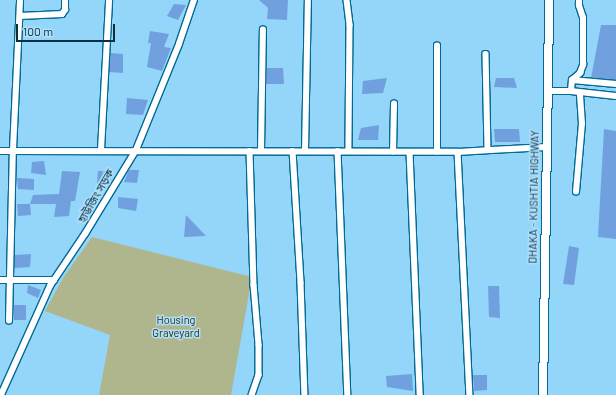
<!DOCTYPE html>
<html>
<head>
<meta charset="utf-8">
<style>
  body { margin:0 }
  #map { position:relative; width:616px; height:395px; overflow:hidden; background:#94d5fa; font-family:Barlow,"Noto Sans Bengali",sans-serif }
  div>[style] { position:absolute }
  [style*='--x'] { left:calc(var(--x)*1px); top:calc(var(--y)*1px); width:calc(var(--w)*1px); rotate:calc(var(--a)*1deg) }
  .green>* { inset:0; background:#afb58d }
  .building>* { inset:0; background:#70a1de }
  .roads { filter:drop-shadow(1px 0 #006a93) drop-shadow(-1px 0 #006a93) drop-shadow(0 1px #006a93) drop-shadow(0 -1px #006a93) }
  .minor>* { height:5.5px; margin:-2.75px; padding:0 2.75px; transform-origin:2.75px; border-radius:2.75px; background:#fff }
  .primary>* { height:8px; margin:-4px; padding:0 4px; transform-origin:4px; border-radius:4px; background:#fff }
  span { translate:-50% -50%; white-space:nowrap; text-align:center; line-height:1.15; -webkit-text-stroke:3px #b0e0fc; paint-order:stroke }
  .street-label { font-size:11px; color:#0a2f41 }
  .park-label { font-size:11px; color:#2c2f11 }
  .scale { position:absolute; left:16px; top:24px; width:99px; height:18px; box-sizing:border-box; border:2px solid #0a2f41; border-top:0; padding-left:5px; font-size:12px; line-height:14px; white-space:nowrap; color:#0a2f41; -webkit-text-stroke:3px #b0e0fc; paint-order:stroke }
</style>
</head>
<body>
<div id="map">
  <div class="green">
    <i style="clip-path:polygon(92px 237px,252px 277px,231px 395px,99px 395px,110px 335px,45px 311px,63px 278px)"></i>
  </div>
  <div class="building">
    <i style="clip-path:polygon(259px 0,288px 0,287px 20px,267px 19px,268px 8px)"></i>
    <i style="clip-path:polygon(174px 4px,186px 5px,178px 20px,167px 16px)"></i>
    <i style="clip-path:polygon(601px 25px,616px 25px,616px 80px,591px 78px)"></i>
    <i style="clip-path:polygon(150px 31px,169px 34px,164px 47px,171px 48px,162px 71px,147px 67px,151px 43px,148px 43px)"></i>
    <i style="clip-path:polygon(110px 53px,123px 54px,123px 73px,109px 72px)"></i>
    <i style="clip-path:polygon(267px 68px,283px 68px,284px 84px,266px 84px)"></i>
    <i style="clip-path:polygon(387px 78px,383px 93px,362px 94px,363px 81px)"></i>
    <i style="clip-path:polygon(496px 78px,514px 78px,517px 88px,494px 87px)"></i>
    <i style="clip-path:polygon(127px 98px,148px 100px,143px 115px,126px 114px)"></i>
    <i style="clip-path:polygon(379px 125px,378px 140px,358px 140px,361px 128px)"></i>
    <i style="clip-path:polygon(494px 129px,519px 129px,520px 142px,495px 142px)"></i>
    <i style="clip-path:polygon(604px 129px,616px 131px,616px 239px,598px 237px)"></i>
    <i style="clip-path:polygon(44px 161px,46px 175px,31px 173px,32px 162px)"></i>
    <i style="clip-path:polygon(129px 170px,139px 170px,137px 183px,124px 182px)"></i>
    <i style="clip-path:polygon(62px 171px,80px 172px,75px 201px,71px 201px,69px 216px,54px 217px,56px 204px,30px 204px,33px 195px,59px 194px)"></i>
    <i style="clip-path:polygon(98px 171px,107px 171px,107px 184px,97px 184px)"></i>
    <i style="clip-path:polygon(17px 178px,34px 179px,34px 190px,18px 189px)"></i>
    <i style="clip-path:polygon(118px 197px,138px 199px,136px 211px,118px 208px)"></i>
    <i style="clip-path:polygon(17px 204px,30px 204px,31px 215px,18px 216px)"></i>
    <i style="clip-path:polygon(186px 215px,206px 236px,184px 237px)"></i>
    <i style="clip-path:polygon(569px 246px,579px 248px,574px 285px,563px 284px)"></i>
    <i style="clip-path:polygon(31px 254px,30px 267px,14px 268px,15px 255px)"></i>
    <i style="clip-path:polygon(28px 285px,41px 290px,38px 298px,27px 293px)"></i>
    <i style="clip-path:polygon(488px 286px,499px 286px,500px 318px,489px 317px)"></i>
    <i style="clip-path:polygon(14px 305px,26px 305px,26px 320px,14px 320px)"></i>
    <i style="clip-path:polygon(412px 374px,413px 391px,387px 387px,386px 376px)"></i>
    <i style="clip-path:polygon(473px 375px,487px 375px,487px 390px,474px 391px)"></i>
  </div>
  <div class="roads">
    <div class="minor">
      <i style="--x:347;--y:0;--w:25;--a:83"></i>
      <i style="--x:350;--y:25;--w:126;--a:90.5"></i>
      <i style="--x:20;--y:16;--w:42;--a:-2.7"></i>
      <i style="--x:62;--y:14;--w:5;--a:-53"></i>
      <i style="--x:65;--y:10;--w:10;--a:-90"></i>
      <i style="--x:486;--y:54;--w:96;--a:88.8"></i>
      <i style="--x:572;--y:80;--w:44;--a:5.2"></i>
      <i style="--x:547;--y:91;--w:24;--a:0"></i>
      <i style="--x:571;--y:91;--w:45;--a:6.3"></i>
      <i style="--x:571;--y:91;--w:11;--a:-85"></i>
      <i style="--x:572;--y:80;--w:11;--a:-41"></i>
      <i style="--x:580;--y:73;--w:9;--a:-69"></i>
      <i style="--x:583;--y:65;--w:47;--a:-90"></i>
      <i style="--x:583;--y:18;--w:13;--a:-108"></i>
      <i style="--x:579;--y:6;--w:6;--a:-90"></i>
      <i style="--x:101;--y:150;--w:150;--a:-86.9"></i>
      <i style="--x:0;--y:151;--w:458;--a:0.1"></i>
      <i style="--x:458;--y:152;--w:88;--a:-3.3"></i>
      <i style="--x:250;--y:151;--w:134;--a:88.3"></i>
      <i style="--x:254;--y:285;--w:60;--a:85.2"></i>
      <i style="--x:259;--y:345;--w:30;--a:90"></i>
      <i style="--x:259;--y:375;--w:21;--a:109"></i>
      <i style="--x:261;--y:151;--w:121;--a:-89.1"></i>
      <i style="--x:293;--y:151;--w:132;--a:86.5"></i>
      <i style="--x:301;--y:283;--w:112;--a:88"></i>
      <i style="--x:305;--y:151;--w:151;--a:-88.9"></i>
      <i style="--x:338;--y:151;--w:244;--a:87.7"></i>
      <i style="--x:393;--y:152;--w:48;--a:-88.8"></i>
      <i style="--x:410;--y:152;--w:243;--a:87.6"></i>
      <i style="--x:437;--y:152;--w:106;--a:-90"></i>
      <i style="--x:458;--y:152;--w:243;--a:87.2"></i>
      <i style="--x:576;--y:192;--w:68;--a:-85"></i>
      <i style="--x:582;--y:124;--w:31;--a:-94"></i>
      <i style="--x:0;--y:280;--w:54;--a:0"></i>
      <i style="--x:9;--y:321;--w:171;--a:-88.7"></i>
      <i style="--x:13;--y:150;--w:150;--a:-87.3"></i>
      <i style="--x:1;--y:395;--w:120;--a:-65.8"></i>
      <i style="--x:50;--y:286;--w:63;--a:-56.1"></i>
      <i style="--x:85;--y:234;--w:98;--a:-58.7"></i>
      <i style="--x:136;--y:150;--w:114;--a:-67.9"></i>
      <i style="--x:179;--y:44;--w:46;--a:-71.2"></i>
    </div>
    <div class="primary">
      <i style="--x:543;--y:395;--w:395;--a:-89.1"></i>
    </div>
  </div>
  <div class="street-label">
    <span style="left:96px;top:196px;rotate:-60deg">হাউজিং সড়ক</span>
    <span style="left:534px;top:197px;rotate:-89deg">DHAKA - KUSHTIA HIGHWAY</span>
  </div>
  <div class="park-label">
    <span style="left:176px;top:327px">Housing<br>Graveyard</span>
  </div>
  <div class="scale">100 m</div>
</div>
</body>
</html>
